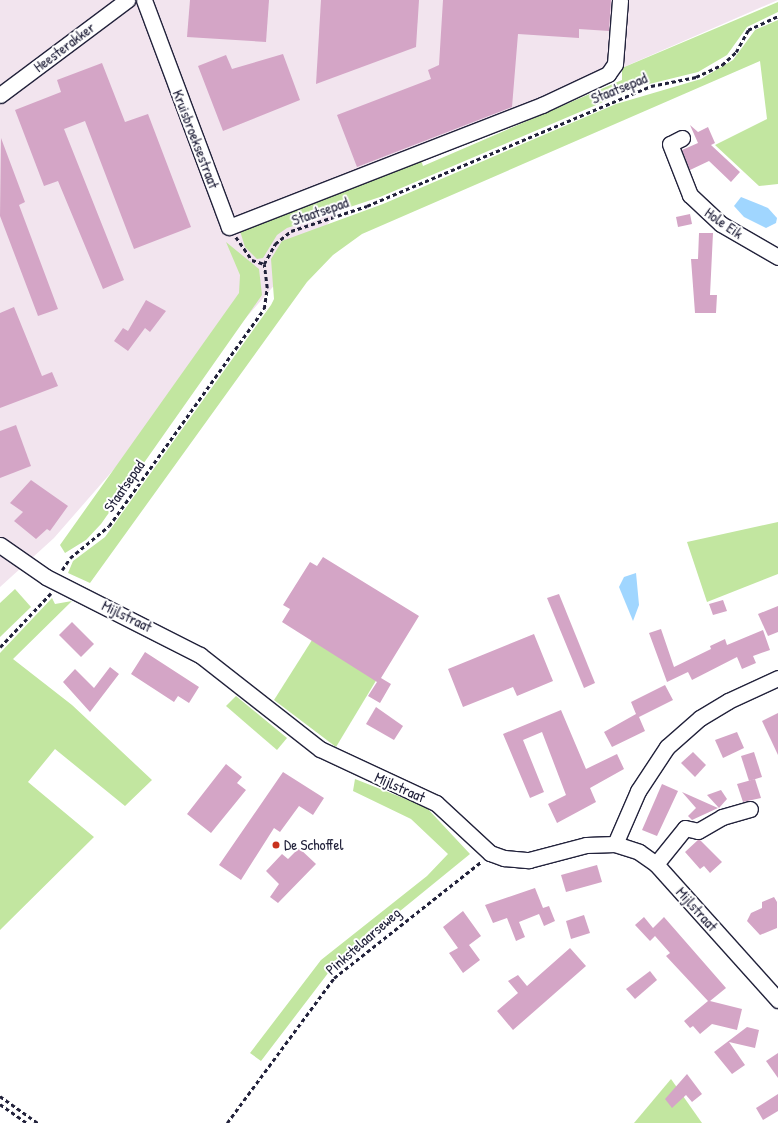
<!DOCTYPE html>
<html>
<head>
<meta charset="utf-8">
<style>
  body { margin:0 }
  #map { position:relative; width:778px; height:1123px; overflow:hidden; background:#fff; font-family:"Patrick Hand",sans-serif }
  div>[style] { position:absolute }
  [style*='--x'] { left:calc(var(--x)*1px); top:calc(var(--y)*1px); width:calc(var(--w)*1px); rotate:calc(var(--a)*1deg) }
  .built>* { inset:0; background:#f2e4ee }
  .green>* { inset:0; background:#c2e6a0 }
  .water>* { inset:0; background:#a0d6ff }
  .building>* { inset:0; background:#d4a5c6 }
  .path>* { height:2.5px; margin-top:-1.25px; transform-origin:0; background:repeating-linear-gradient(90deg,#22223b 0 4px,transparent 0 7px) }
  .roads { filter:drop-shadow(1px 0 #22223b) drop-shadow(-1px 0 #22223b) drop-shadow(0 1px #22223b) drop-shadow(0 -1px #22223b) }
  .minor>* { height:15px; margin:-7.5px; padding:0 7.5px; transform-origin:7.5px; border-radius:7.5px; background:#fff }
  .dots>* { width:11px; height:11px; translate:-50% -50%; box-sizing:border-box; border:2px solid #fff; border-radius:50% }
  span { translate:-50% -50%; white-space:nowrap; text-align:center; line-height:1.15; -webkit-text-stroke:4px #fff; paint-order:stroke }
  .street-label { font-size:15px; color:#22223b }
  .poi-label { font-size:15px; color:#22223b }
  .left { translate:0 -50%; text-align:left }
</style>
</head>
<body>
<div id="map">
  <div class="built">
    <i style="clip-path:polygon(0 0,778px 0,367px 179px,54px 538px,0 587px)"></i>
  </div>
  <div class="green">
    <i style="clip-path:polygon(778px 2px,778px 12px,747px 27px,727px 55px,698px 72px,641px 86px,380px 197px,287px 228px,277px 235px,263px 258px,257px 259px,245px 247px,240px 231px,420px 157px,423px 166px,622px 80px,622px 68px)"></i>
    <i style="clip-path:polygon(778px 20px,778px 184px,759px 186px,715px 145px,767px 119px,760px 61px,362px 234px,333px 255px,307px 282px,90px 583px,68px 573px,73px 561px,105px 537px,271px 305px,274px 299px,271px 259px,282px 241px,383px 204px,616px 104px,701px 79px,733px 60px,755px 30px)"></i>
    <i style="clip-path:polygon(226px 242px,259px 269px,262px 295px,101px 524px,86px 540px,65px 553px,60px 545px,239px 293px,240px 275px)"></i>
    <i style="clip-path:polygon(778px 522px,778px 574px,707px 602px,687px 542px)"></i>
    <i style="clip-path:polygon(15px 589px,31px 607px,0 637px,0 603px)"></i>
    <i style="clip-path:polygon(52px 598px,55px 604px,72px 601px,13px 659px,72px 705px,152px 780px,125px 806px,55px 749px,28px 782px,94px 837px,0 930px,0 653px)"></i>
    <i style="clip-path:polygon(319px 629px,383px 669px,336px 747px,274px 700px)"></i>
    <i style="clip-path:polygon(236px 696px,287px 738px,277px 750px,226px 706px)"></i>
    <i style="clip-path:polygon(355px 779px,426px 807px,470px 854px,335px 964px,261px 1061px,250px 1053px,321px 960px,427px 876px,448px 854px,411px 819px,353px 791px)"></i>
    <i style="clip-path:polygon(671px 1079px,702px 1123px,634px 1123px)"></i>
  </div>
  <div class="water">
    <i style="clip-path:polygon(741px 197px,768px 208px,777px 218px,776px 223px,766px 228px,744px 217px,734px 206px)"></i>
    <i style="clip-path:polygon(636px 573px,639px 605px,633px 621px,619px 587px,624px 577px)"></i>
  </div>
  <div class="building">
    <i style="clip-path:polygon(190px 0,269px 0,266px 42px,187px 37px)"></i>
    <i style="clip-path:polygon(321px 0,419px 0,416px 47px,316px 84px)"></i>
    <i style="clip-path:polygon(443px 0,611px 0,609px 31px,579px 29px,579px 38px,518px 34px,512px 107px,357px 167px,337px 115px,431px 79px,428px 70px,439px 65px)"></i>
    <i style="clip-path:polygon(283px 54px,300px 100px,223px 131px,198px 66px,226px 55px,232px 69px)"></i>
    <i style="clip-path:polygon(102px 63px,125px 122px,148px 114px,191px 227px,134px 249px,85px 121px,64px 129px,124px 280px,103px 289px,58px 181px,44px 186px,15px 110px,61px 92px,57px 80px)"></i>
    <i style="clip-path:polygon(690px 125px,698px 132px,708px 127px,715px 143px,711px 145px,740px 172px,731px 182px,709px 161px,690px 170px,682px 150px,698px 143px)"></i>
    <i style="clip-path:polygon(1px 138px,25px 202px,19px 205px,58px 309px,38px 316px,0 216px)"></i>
    <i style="clip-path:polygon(690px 214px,692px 224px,678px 227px,676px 217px)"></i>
    <i style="clip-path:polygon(699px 233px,713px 233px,710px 295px,717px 295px,716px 313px,695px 313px,691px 259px,698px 259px)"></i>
    <i style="clip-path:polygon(146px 300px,166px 311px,150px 332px,145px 328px,128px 351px,114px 341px,123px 328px,128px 331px)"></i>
    <i style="clip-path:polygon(14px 307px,42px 376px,52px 372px,58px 386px,0 408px,0 313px)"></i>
    <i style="clip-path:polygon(16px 425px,31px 466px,0 478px,0 431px)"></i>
    <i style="clip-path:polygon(31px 480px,68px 506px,50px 531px,47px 529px,36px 539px,14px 521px,23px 512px,10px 503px)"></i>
    <i style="clip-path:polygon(323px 557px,419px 616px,381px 678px,391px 684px,380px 703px,368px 696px,377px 682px,282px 622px,290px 609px,283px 605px,310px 562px,317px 566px)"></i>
    <i style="clip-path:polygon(559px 594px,595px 683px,584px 688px,547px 598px)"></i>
    <i style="clip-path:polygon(723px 600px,727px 611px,713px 615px,709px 604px)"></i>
    <i style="clip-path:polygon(778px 606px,778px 632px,768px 636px,758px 614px)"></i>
    <i style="clip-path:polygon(72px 622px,94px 644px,81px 657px,59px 635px)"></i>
    <i style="clip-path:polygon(661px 629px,674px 667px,711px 649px,710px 646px,725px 639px,727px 645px,763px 630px,770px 650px,753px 656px,756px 663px,742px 669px,737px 657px,692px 680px,688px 672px,667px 682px,649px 633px)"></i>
    <i style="clip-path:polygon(534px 634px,553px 681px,517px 696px,513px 687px,463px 707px,448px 669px)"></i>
    <i style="clip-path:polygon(145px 652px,199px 687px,189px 703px,178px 696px,174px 702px,131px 674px)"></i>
    <i style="clip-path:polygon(110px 667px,119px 674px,90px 712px,63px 682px,75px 669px,94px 688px)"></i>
    <i style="clip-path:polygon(665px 685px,673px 700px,639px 717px,645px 731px,612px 747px,604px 732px,636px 714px,631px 702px)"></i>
    <i style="clip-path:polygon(376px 707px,403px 726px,394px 740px,366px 724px)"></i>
    <i style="clip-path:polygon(561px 710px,586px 769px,617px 754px,624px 769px,590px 788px,596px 802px,557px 823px,548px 804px,566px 795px,542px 732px,523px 740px,544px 792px,530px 798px,503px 734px)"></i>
    <i style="clip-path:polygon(778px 713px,778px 755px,762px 721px)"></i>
    <i style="clip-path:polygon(737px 732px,744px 748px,723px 758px,715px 740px)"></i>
    <i style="clip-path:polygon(693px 752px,706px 765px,695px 777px,681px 763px)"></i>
    <i style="clip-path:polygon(754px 752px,762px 777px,749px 781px,741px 756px)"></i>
    <i style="clip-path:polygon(226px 764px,242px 777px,237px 783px,246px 790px,211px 833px,187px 814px)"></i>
    <i style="clip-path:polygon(283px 772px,324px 798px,313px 815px,299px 806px,280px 832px,274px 828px,241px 880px,219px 865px)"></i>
    <i style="clip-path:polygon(755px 779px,761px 798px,743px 802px,737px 784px)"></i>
    <i style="clip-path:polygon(662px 784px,678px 791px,657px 836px,642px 830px)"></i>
    <i style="clip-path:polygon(721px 790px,727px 799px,719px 808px,707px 795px)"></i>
    <i style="clip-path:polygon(682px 792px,718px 808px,692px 820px,688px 816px,696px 808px)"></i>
    <i style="clip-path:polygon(699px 839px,722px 862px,710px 873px,704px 866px,700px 869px,685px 852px)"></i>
    <i style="clip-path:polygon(299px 848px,316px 864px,278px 903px,270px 897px,279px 884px,266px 871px,282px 854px,288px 859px)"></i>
    <i style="clip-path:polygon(597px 865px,602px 882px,566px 892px,561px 875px)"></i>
    <i style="clip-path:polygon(535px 888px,543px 908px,549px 906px,555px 921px,544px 926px,539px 914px,519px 922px,525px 937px,516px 941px,507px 918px,493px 923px,485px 905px)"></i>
    <i style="clip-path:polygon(774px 897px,777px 902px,777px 928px,760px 935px,747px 921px,751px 913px,762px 908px,762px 902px)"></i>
    <i style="clip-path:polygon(463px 911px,481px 936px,469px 945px,480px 960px,463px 973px,449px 953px,458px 948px,443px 927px)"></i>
    <i style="clip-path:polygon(584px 915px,590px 933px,571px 939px,566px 921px)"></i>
    <i style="clip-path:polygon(644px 917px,653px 928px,664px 917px,726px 988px,710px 1001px,742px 1009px,737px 1030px,712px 1024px,700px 1034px,693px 1026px,690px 1028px,684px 1021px,708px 1001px,666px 956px,670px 953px,655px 936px,650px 941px,635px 925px)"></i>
    <i style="clip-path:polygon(570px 948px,586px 966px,513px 1030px,497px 1011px,518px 993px,508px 981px,518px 975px,527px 986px)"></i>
    <i style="clip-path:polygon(650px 971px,657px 980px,635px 999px,626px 989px)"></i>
    <i style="clip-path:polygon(747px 1027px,759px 1030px,755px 1048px,729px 1042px,745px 1065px,732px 1074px,714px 1052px)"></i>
    <i style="clip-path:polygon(778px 1053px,778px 1078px,766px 1061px)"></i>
    <i style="clip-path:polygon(687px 1074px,702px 1094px,692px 1102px,686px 1095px,672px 1108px,665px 1099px)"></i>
    <i style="clip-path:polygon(778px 1094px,778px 1111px,763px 1120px,756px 1108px)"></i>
  </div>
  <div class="path">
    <i style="--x:236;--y:237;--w:28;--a:55"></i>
    <i style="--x:252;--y:260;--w:13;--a:18"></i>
    <i style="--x:62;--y:570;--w:14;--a:-56"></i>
    <i style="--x:70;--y:558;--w:50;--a:-39.4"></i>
    <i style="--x:109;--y:526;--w:267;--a:-54.5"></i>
    <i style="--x:264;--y:309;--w:21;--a:-82"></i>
    <i style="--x:267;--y:288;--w:24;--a:-97"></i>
    <i style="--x:264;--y:264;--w:23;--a:-61"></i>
    <i style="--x:275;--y:244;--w:21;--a:-39"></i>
    <i style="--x:291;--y:231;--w:80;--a:-18.2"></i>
    <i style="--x:367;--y:206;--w:308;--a:-22.9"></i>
    <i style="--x:651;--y:86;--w:46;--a:-11.3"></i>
    <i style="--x:696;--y:77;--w:29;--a:-25"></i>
    <i style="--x:722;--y:65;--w:19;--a:-43"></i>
    <i style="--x:736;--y:52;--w:25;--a:-61"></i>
    <i style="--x:748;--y:30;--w:33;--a:-25"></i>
    <i style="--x:0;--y:647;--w:74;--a:-46.6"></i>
    <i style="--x:0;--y:1096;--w:47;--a:35.4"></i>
    <i style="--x:0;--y:1104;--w:33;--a:35"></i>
    <i style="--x:227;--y:1123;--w:180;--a:-53.6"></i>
    <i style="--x:334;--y:978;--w:187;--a:-38.3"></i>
  </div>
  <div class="roads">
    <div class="minor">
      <i style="--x:144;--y:0;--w:242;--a:69.5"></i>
      <i style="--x:229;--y:227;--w:336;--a:-21.3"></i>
      <i style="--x:542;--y:105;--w:73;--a:-25.2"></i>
      <i style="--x:608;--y:74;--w:12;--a:-55"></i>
      <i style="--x:615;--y:64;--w:64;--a:-85.5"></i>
      <i style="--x:0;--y:95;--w:159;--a:-36.8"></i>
      <i style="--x:682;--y:138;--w:13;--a:153"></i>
      <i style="--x:670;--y:144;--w:55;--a:68.6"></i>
      <i style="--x:690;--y:195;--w:42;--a:43.1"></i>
      <i style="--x:721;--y:224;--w:66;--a:30.1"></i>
      <i style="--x:0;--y:545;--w:56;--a:34.8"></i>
      <i style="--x:46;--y:577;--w:173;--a:26.9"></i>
      <i style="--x:200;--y:655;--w:152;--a:38.1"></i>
      <i style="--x:320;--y:749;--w:128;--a:25"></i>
      <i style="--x:436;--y:803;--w:74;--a:42.8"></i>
      <i style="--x:490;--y:853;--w:15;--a:20"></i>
      <i style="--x:504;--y:858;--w:25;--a:5"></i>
      <i style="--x:529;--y:860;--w:59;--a:-14.7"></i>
      <i style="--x:586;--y:845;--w:29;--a:-2"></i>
      <i style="--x:615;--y:844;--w:25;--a:18"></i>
      <i style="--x:639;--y:852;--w:21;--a:35"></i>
      <i style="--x:656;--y:864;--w:183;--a:48.1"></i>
      <i style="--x:615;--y:844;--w:58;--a:-66.5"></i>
      <i style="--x:638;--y:791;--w:53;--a:-56.6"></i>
      <i style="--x:667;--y:747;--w:44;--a:-41.3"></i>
      <i style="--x:700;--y:718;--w:33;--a:-31"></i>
      <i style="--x:728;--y:701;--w:55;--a:-24.7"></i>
      <i style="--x:656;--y:864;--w:46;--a:-51.1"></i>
      <i style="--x:685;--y:828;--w:13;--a:13"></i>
      <i style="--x:698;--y:831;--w:28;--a:-30"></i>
      <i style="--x:722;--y:817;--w:29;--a:-16"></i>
    </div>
  </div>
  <div class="dots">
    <i style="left:276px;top:845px;background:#c8321e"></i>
  </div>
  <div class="street-label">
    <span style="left:64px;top:47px;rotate:-37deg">Heesterakker</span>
    <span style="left:619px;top:88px;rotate:-22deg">Staatsepad</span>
    <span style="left:196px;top:139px;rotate:69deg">Kruisbroeksestraat</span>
    <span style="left:320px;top:211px;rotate:-19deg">Staatsepad</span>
    <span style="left:724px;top:223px;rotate:35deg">Hole Eik</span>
    <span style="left:124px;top:486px;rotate:-55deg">Staatsepad</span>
    <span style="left:127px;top:616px;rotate:26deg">Mijlstraat</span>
    <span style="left:400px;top:787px;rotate:24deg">Mijlstraat</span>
    <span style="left:697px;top:909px;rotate:48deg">Mijlstraat</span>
    <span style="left:363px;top:941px;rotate:-41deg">Pinkstelaarseweg</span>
  </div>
  <div class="poi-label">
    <span class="left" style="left:284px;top:845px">De Schoffel</span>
  </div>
</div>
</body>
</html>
